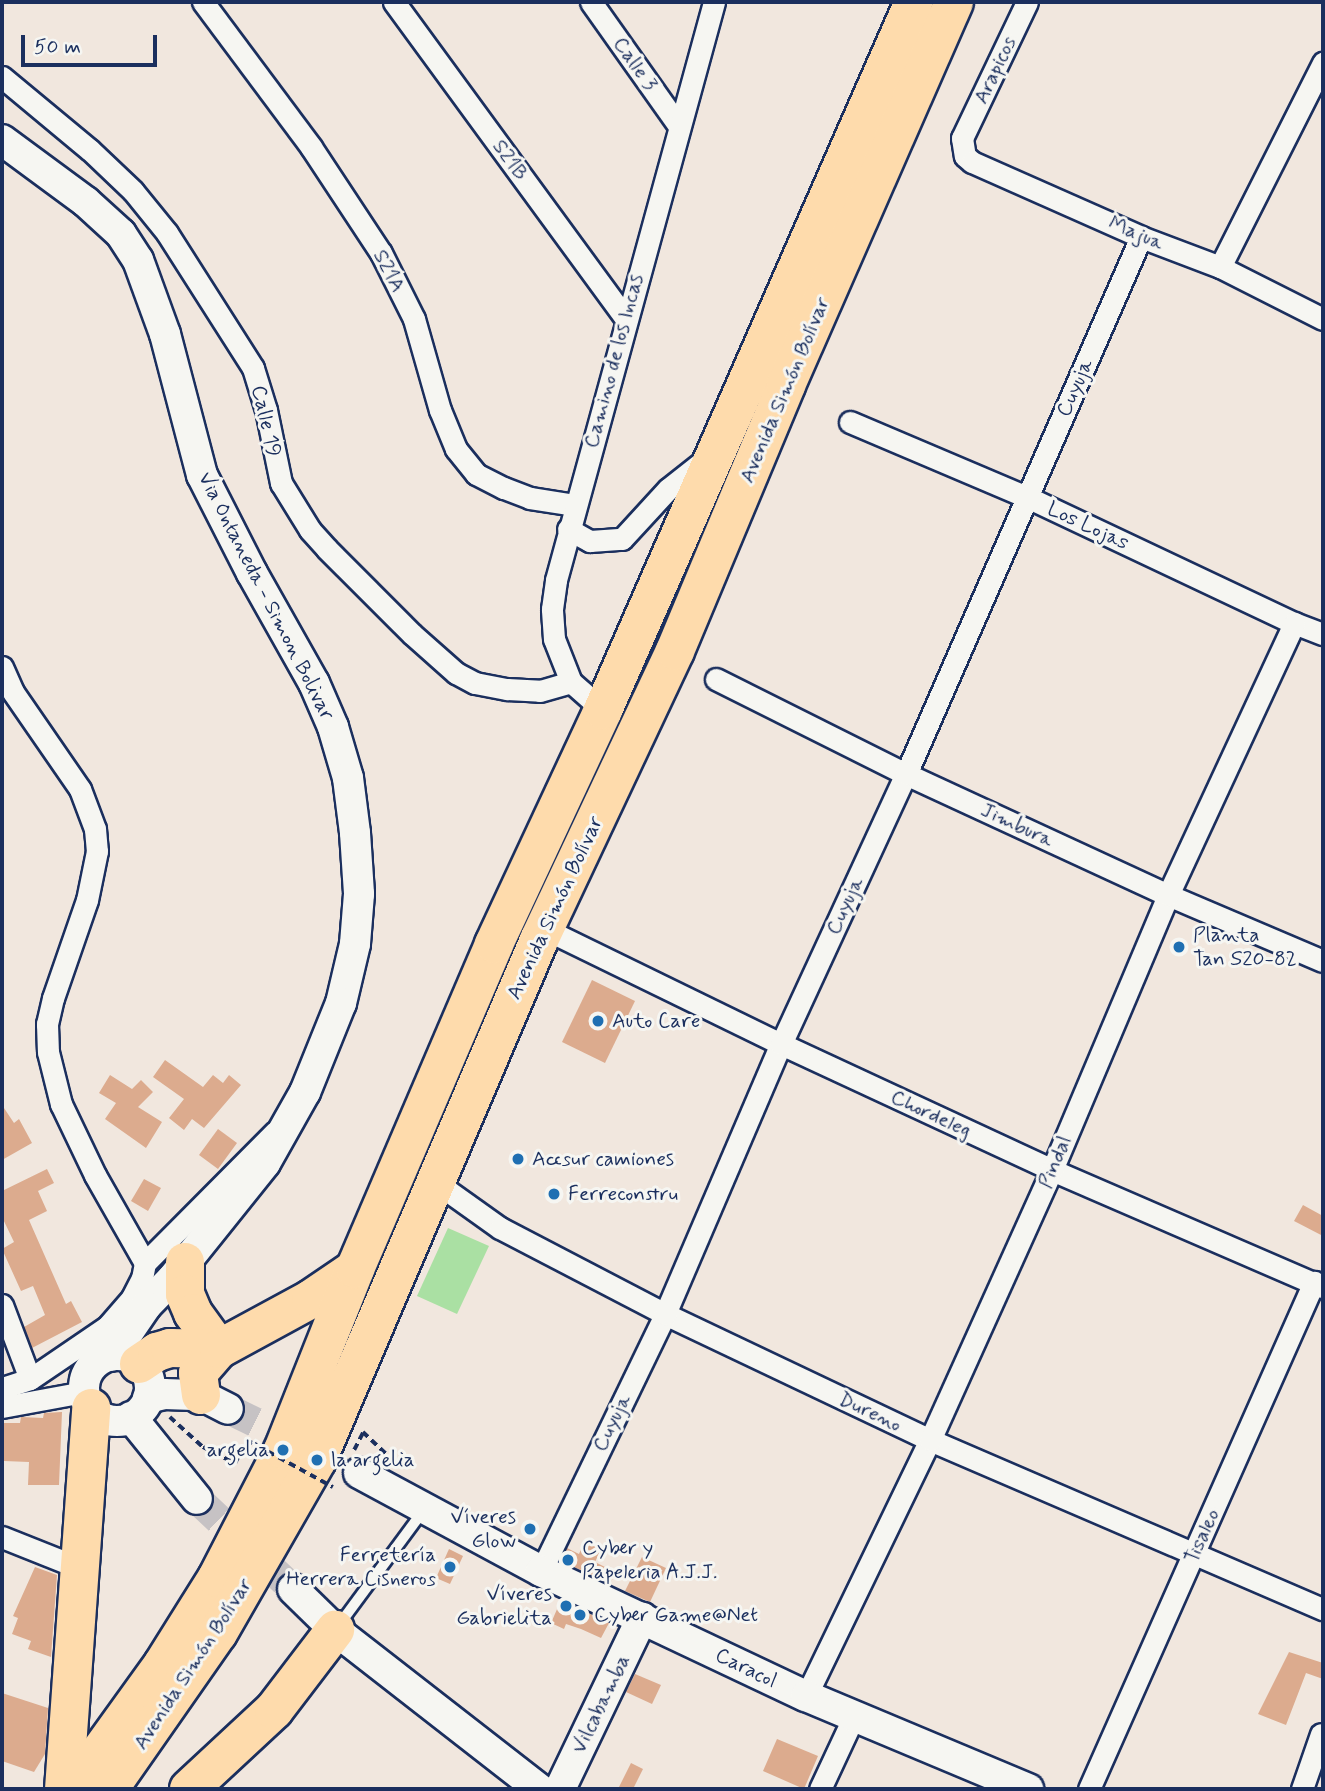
<!DOCTYPE html>
<html>
<head>
<meta charset="utf-8">
<style>
  body { margin:0 }
  #map { position:relative; width:1325px; height:1791px; overflow:hidden; background:#f1e7de; font-family:Mynerve,sans-serif }
  div>[style] { position:absolute }
  [style*='--x'] { left:calc(var(--x)*1px); top:calc(var(--y)*1px); width:calc(var(--w)*1px); rotate:calc(var(--a)*1deg) }
  .green>* { inset:0; background:#aae0a3 }
  .building>* { inset:0; background:#dcab8e }
  .secondary-tunnel>* { height:30px; margin-top:-15px; transform-origin:0; background:repeating-linear-gradient(90deg,#c6c2c4 0 30px,transparent 0 45px) }
  .path>* { height:3.5px; margin-top:-1.75px; transform-origin:0; background:repeating-linear-gradient(90deg,#1b2f5e 0 7px,transparent 0 12px) }
  .roads { filter:drop-shadow(2px 0 #1b2f5e) drop-shadow(-2px 0 #1b2f5e) drop-shadow(0 2px #1b2f5e) drop-shadow(0 -2px #1b2f5e) }
  .lane>* { height:10px; margin:-5px; padding:0 5px; transform-origin:5px; border-radius:5px; background:#f6f6f2 }
  .street>* { height:21px; margin:-10.5px; padding:0 10.5px; transform-origin:10.5px; border-radius:10.5px; background:#f6f6f2 }
  .secondary>* { height:30px; margin:-15px; padding:0 15px; transform-origin:15px; border-radius:15px; background:#f6f6f2 }
  .secondary>.ring { margin:-15px; padding:0; box-sizing:content-box; background:none; border:30px solid #f6f6f2; border-radius:50% }
  .highway>* { height:38px; margin:-19px; padding:0 19px; transform-origin:19px; border-radius:19px; background:#fedbac }
  .path-bridge>* { height:3.5px; margin-top:-1.75px; transform-origin:0; background:repeating-linear-gradient(90deg,#1b2f5e 0 7px,transparent 0 12px) }
  .dots>* { width:19px; height:19px; translate:-50% -50%; box-sizing:border-box; border:4px solid #f6f6f2; border-radius:50% }
  span { translate:-50% -50%; white-space:nowrap; text-align:center; line-height:1.15; -webkit-text-stroke:6px #f6f6f2; paint-order:stroke }
  .street-label { font-size:21px; color:#1b2f5e }
  .poi-label { font-size:21px; color:#1b2f5e }
  .left { translate:0 -50%; text-align:left }
  .right { translate:-100% -50%; text-align:right }
  .frame { position:absolute; inset:0; border:4px solid #1b2f5e; pointer-events:none }
  .scale { position:absolute; left:21px; top:35px; width:136px; height:32px; box-sizing:border-box; border:4px solid #1b2f5e; border-top:0; padding-left:9px; font-size:21px; line-height:24px; white-space:nowrap; color:#1b2f5e; -webkit-text-stroke:5px #f6f6f2; paint-order:stroke }
</style>
</head>
<body>
<div id="map">
  <div class="green">
    <i style="clip-path:polygon(448px 1228px,489px 1246px,457px 1314px,417px 1296px)"></i>
  </div>
  <div class="building">
    <i style="clip-path:polygon(592px 980px,635px 1001px,605px 1063px,562px 1042px)"></i>
    <i style="clip-path:polygon(165px 1060px,203px 1087px,213px 1075px,223px 1083px,229px 1075px,241px 1085px,204px 1128px,192px 1119px,184px 1130px,169px 1118px,184px 1099px,153px 1077px)"></i>
    <i style="clip-path:polygon(110px 1075px,132px 1089px,141px 1080px,153px 1092px,138px 1107px,162px 1122px,146px 1148px,105px 1119px,116px 1103px,99px 1093px)"></i>
    <i style="clip-path:polygon(2px 1105px,14px 1123px,19px 1119px,32px 1143px,2px 1160px)"></i>
    <i style="clip-path:polygon(218px 1129px,237px 1143px,218px 1169px,199px 1155px)"></i>
    <i style="clip-path:polygon(47px 1169px,54px 1183px,38px 1191px,47px 1211px,29px 1220px,66px 1304px,71px 1301px,82px 1322px,32px 1348px,24px 1327px,45px 1315px,33px 1286px,21px 1291px,2px 1249px,14px 1242px,2px 1217px,2px 1191px)"></i>
    <i style="clip-path:polygon(144px 1179px,161px 1188px,148px 1211px,131px 1201px)"></i>
    <i style="clip-path:polygon(1303px 1205px,1323px 1216px,1323px 1236px,1294px 1221px)"></i>
    <i style="clip-path:polygon(62px 1412px,59px 1485px,28px 1485px,29px 1462px,4px 1461px,2px 1423px,20px 1423px,21px 1417px,43px 1418px,44px 1413px)"></i>
    <i style="clip-path:polygon(584px 1542px,601px 1549px,595px 1562px,615px 1572px,611px 1583px,560px 1561px,567px 1548px,579px 1554px)"></i>
    <i style="clip-path:polygon(449px 1549px,463px 1556px,450px 1584px,436px 1578px)"></i>
    <i style="clip-path:polygon(642px 1557px,666px 1568px,650px 1602px,625px 1591px)"></i>
    <i style="clip-path:polygon(35px 1567px,57px 1575px,51px 1657px,28px 1649px,31px 1641px,12px 1634px,18px 1618px,13px 1616px)"></i>
    <i style="clip-path:polygon(561px 1600px,609px 1623px,601px 1638px,581px 1629px,566px 1624px,564px 1629px,551px 1623px)"></i>
    <i style="clip-path:polygon(1289px 1652px,1323px 1663px,1323px 1679px,1306px 1673px,1286px 1725px,1258px 1714px)"></i>
    <i style="clip-path:polygon(635px 1674px,661px 1685px,652px 1704px,626px 1692px)"></i>
    <i style="clip-path:polygon(2px 1693px,48px 1708px,45px 1754px,34px 1772px,2px 1761px)"></i>
    <i style="clip-path:polygon(777px 1739px,818px 1756px,804px 1789px,763px 1771px)"></i>
    <i style="clip-path:polygon(631px 1763px,643px 1769px,633px 1789px,618px 1789px)"></i>
  </div>
  <div class="secondary-tunnel">
    <i style="--x:228;--y:1409;--w:146;--a:26"></i>
    <i style="--x:197;--y:1499;--w:132;--a:43.2"></i>
  </div>
  <div class="path">
    <i style="--x:170;--y:1417;--w:45;--a:42.3"></i>
    <i style="--x:203;--y:1447;--w:36;--a:27"></i>
    <i style="--x:235;--y:1463;--w:26;--a:-62"></i>
    <i style="--x:354;--y:1450;--w:20;--a:-63"></i>
    <i style="--x:363;--y:1432;--w:50;--a:43.4"></i>
  </div>
  <div class="roads">
    <div class="lane">
      <i style="--x:339;--y:1625;--w:142;--a:-53.6"></i>
    </div>
    <div class="street">
      <i style="--x:203;--y:2;--w:181;--a:53.3"></i>
      <i style="--x:311;--y:147;--w:127;--a:56.6"></i>
      <i style="--x:381;--y:253;--w:74;--a:63.4"></i>
      <i style="--x:414;--y:319;--w:95;--a:74.1"></i>
      <i style="--x:440;--y:410;--w:42;--a:67.7"></i>
      <i style="--x:456;--y:449;--w:32;--a:51"></i>
      <i style="--x:476;--y:474;--w:31;--a:27"></i>
      <i style="--x:504;--y:488;--w:28;--a:21"></i>
      <i style="--x:530;--y:498;--w:46;--a:8.8"></i>
      <i style="--x:394;--y:2;--w:391;--a:53.8"></i>
      <i style="--x:591;--y:2;--w:151;--a:54.7"></i>
      <i style="--x:1027;--y:2;--w:151;--a:115.5"></i>
      <i style="--x:962;--y:138;--w:18;--a:81"></i>
      <i style="--x:965;--y:156;--w:9;--a:41"></i>
      <i style="--x:972;--y:162;--w:185;--a:23.9"></i>
      <i style="--x:1141;--y:237;--w:85;--a:20.8"></i>
      <i style="--x:1220;--y:267;--w:115;--a:26.8"></i>
      <i style="--x:2;--y:77;--w:114;--a:39.7"></i>
      <i style="--x:90;--y:150;--w:59;--a:43.6"></i>
      <i style="--x:133;--y:191;--w:54;--a:51"></i>
      <i style="--x:167;--y:233;--w:160;--a:57.5"></i>
      <i style="--x:253;--y:368;--w:44;--a:72.8"></i>
      <i style="--x:266;--y:410;--w:75;--a:78.4"></i>
      <i style="--x:281;--y:483;--w:55;--a:58.3"></i>
      <i style="--x:310;--y:530;--w:25;--a:48"></i>
      <i style="--x:327;--y:549;--w:120;--a:45"></i>
      <i style="--x:412;--y:634;--w:59;--a:41.6"></i>
      <i style="--x:456;--y:673;--w:21;--a:28"></i>
      <i style="--x:475;--y:683;--w:33;--a:11"></i>
      <i style="--x:507;--y:689;--w:33;--a:3"></i>
      <i style="--x:540;--y:691;--w:32;--a:-16"></i>
      <i style="--x:1220;--y:267;--w:229;--a:-63.2"></i>
      <i style="--x:850;--y:422;--w:192;--a:23"></i>
      <i style="--x:1027;--y:497;--w:295;--a:25.3"></i>
      <i style="--x:1294;--y:623;--w:31;--a:21"></i>
      <i style="--x:568;--y:529;--w:25;--a:29"></i>
      <i style="--x:590;--y:541;--w:32;--a:-4"></i>
      <i style="--x:622;--y:539;--w:68;--a:-47.4"></i>
      <i style="--x:668;--y:489;--w:48;--a:-38.3"></i>
      <i style="--x:2;--y:667;--w:27;--a:66"></i>
      <i style="--x:13;--y:692;--w:118;--a:55.4"></i>
      <i style="--x:80;--y:789;--w:43;--a:69.4"></i>
      <i style="--x:95;--y:829;--w:22;--a:85"></i>
      <i style="--x:97;--y:851;--w:50;--a:101.5"></i>
      <i style="--x:87;--y:900;--w:104;--a:109.1"></i>
      <i style="--x:53;--y:998;--w:27;--a:103"></i>
      <i style="--x:47;--y:1024;--w:28;--a:88"></i>
      <i style="--x:48;--y:1052;--w:54;--a:76"></i>
      <i style="--x:61;--y:1104;--w:79;--a:64.4"></i>
      <i style="--x:95;--y:1175;--w:101;--a:60.4"></i>
      <i style="--x:145;--y:1263;--w:15;--a:101"></i>
      <i style="--x:142;--y:1278;--w:22;--a:117"></i>
      <i style="--x:132;--y:1298;--w:37;--a:131"></i>
      <i style="--x:108;--y:1326;--w:94;--a:145.8"></i>
      <i style="--x:716;--y:679;--w:212;--a:26.6"></i>
      <i style="--x:906;--y:774;--w:289;--a:24.8"></i>
      <i style="--x:1168;--y:895;--w:168;--a:23.1"></i>
      <i style="--x:603;--y:710;--w:43;--a:-138.8"></i>
      <i style="--x:571;--y:682;--w:46;--a:-111.6"></i>
      <i style="--x:554;--y:639;--w:30;--a:-94"></i>
      <i style="--x:552;--y:609;--w:29;--a:-82"></i>
      <i style="--x:556;--y:580;--w:599;--a:-74.71"></i>
      <i style="--x:545;--y:929;--w:263;--a:26"></i>
      <i style="--x:781;--y:1044;--w:299;--a:24.9"></i>
      <i style="--x:1052;--y:1170;--w:295;--a:23.4"></i>
      <i style="--x:434;--y:1181;--w:81;--a:35.5"></i>
      <i style="--x:500;--y:1228;--w:186;--a:27.5"></i>
      <i style="--x:665;--y:1314;--w:293;--a:25.4"></i>
      <i style="--x:930;--y:1440;--w:428;--a:23.3"></i>
      <i style="--x:145;--y:1263;--w:185;--a:-45.2"></i>
      <i style="--x:2;--y:1305;--w:79;--a:69.3"></i>
      <i style="--x:30;--y:1379;--w:29;--a:162"></i>
      <i style="--x:2;--y:1407;--w:83;--a:-10.4"></i>
      <i style="--x:2;--y:1537;--w:84;--a:21.7"></i>
      <i style="--x:541;--y:1571;--w:285;--a:-64.2"></i>
      <i style="--x:665;--y:1314;--w:294;--a:-66.8"></i>
      <i style="--x:781;--y:1044;--w:298;--a:-65.2"></i>
      <i style="--x:906;--y:774;--w:586;--a:-66.37"></i>
      <i style="--x:806;--y:1696;--w:284;--a:-64.2"></i>
      <i style="--x:930;--y:1440;--w:296;--a:-65.7"></i>
      <i style="--x:1052;--y:1170;--w:298;--a:-67.1"></i>
      <i style="--x:1168;--y:895;--w:300;--a:-65.1"></i>
      <i style="--x:820;--y:1789;--w:81;--a:-65"></i>
      <i style="--x:1089;--y:1789;--w:555;--a:-66.07"></i>
      <i style="--x:1302;--y:1789;--w:58;--a:-70.9"></i>
    </div>
    <div class="secondary">
      <i style="--x:2;--y:140;--w:104;--a:36.4"></i>
      <i style="--x:86;--y:202;--w:47;--a:42.4"></i>
      <i style="--x:121;--y:234;--w:31;--a:57"></i>
      <i style="--x:138;--y:260;--w:79;--a:70"></i>
      <i style="--x:165;--y:334;--w:146;--a:75.3"></i>
      <i style="--x:202;--y:475;--w:110;--a:63"></i>
      <i style="--x:252;--y:573;--w:126;--a:60.6"></i>
      <i style="--x:314;--y:683;--w:48;--a:66.6"></i>
      <i style="--x:333;--y:727;--w:53;--a:73.6"></i>
      <i style="--x:348;--y:778;--w:55;--a:82.7"></i>
      <i style="--x:355;--y:833;--w:61;--a:86.2"></i>
      <i style="--x:359;--y:894;--w:50;--a:94.6"></i>
      <i style="--x:355;--y:944;--w:61;--a:103.3"></i>
      <i style="--x:341;--y:1003;--w:96;--a:112"></i>
      <i style="--x:305;--y:1092;--w:81;--a:119.4"></i>
      <i style="--x:265;--y:1163;--w:149;--a:128.7"></i>
      <i style="--x:172;--y:1279;--w:37;--a:134"></i>
      <i style="--x:146;--y:1306;--w:60;--a:124.2"></i>
      <i class="ring" style="left:84px;top:1355px;width:36px;height:36px"></i>
      <i style="--x:148;--y:1398;--w:16;--a:-14"></i>
      <i style="--x:164;--y:1394;--w:37;--a:2"></i>
      <i style="--x:201;--y:1395;--w:30;--a:27"></i>
      <i style="--x:131;--y:1417;--w:105;--a:51.2"></i>
      <i style="--x:359;--y:1473;--w:207;--a:28.3"></i>
      <i style="--x:541;--y:1571;--w:293;--a:25.3"></i>
      <i style="--x:806;--y:1696;--w:241;--a:22.7"></i>
      <i style="--x:293;--y:1589;--w:59;--a:44.3"></i>
      <i style="--x:335;--y:1630;--w:259;--a:37.9"></i>
      <i style="--x:560;--y:1789;--w:190;--a:-64.4"></i>
    </div>
    <div class="highway">
      <i style="--x:185;--y:1262;--w:32;--a:90"></i>
      <i style="--x:185;--y:1294;--w:21;--a:67"></i>
      <i style="--x:193;--y:1313;--w:44;--a:54.2"></i>
      <i style="--x:139;--y:1364;--w:22;--a:-34"></i>
      <i style="--x:157;--y:1352;--w:14;--a:-17"></i>
      <i style="--x:170;--y:1348;--w:49;--a:1.2"></i>
      <i style="--x:201;--y:1395;--w:22;--a:-98"></i>
      <i style="--x:198;--y:1373;--w:32;--a:-49"></i>
      <i style="--x:219;--y:1349;--w:105;--a:-28.5"></i>
      <i style="--x:311;--y:1299;--w:53;--a:-34.3"></i>
      <i style="--x:64;--y:1789;--w:382;--a:-85.9"></i>
      <i style="--x:73;--y:1789;--w:154;--a:-54.2"></i>
      <i style="--x:163;--y:1664;--w:102;--a:-57.9"></i>
      <i style="--x:217;--y:1578;--w:144;--a:-62.7"></i>
      <i style="--x:283;--y:1450;--w:195;--a:-68.3"></i>
      <i style="--x:355;--y:1269;--w:353;--a:-66.8"></i>
      <i style="--x:494;--y:944;--w:258;--a:-65"></i>
      <i style="--x:603;--y:710;--w:773;--a:-66.29"></i>
      <i style="--x:109;--y:1789;--w:190;--a:-55.1"></i>
      <i style="--x:218;--y:1633;--w:199;--a:-60.2"></i>
      <i style="--x:317;--y:1460;--w:565;--a:-66.88"></i>
      <i style="--x:539;--y:940;--w:319;--a:-64.8"></i>
      <i style="--x:675;--y:651;--w:288;--a:-67.3"></i>
      <i style="--x:786;--y:385;--w:418;--a:-66.3"></i>
      <i style="--x:189;--y:1789;--w:116;--a:-42.9"></i>
      <i style="--x:274;--y:1710;--w:101;--a:-52.7"></i>
    </div>
  </div>
  <div class="path-bridge">
    <i style="--x:247;--y:1440;--w:98;--a:28.7"></i>
  </div>
  <div class="dots">
    <i style="left:1179px;top:947px;background:#1f6fb2"></i>
    <i style="left:598px;top:1021px;background:#1f6fb2"></i>
    <i style="left:518px;top:1159px;background:#1f6fb2"></i>
    <i style="left:554px;top:1194px;background:#1f6fb2"></i>
    <i style="left:283px;top:1450px;background:#1f6fb2"></i>
    <i style="left:317px;top:1460px;background:#1f6fb2"></i>
    <i style="left:530px;top:1529px;background:#1f6fb2"></i>
    <i style="left:568px;top:1560px;background:#1f6fb2"></i>
    <i style="left:450px;top:1567px;background:#1f6fb2"></i>
    <i style="left:566px;top:1606px;background:#1f6fb2"></i>
    <i style="left:580px;top:1615px;background:#1f6fb2"></i>
  </div>
  <div class="street-label">
    <span style="left:635px;top:64px;rotate:55deg">Calle 3</span>
    <span style="left:995px;top:70px;rotate:-65deg">Arapicos</span>
    <span style="left:510px;top:160px;rotate:54deg">S21B</span>
    <span style="left:1136px;top:233px;rotate:23deg">Majua</span>
    <span style="left:389px;top:271px;rotate:62deg">S21A</span>
    <span style="left:614px;top:361px;rotate:-75deg">Camino de los Incas</span>
    <span style="left:1075px;top:388px;rotate:-66deg">Cuyuja</span>
    <span style="left:785px;top:390px;rotate:-67deg">Avenida Simón Bolívar</span>
    <span style="left:266px;top:421px;rotate:77deg">Calle 19</span>
    <span style="left:1088px;top:526px;rotate:25deg">Los Lojas</span>
    <span style="left:266px;top:596px;rotate:63deg">Via Ontaneda - Simon Bolivar</span>
    <span style="left:1017px;top:825px;rotate:25deg">Jimbura</span>
    <span style="left:845px;top:906px;rotate:-65deg">Cuyuja</span>
    <span style="left:555px;top:908px;rotate:-65deg">Avenida Simón Bolívar</span>
    <span style="left:931px;top:1114px;rotate:25deg">Chordeleg</span>
    <span style="left:1055px;top:1162px;rotate:-67deg">Pindal</span>
    <span style="left:870px;top:1412px;rotate:25deg">Dureno</span>
    <span style="left:612px;top:1423px;rotate:-64deg">Cuyuja</span>
    <span style="left:1202px;top:1536px;rotate:-66deg">Tisaleo</span>
    <span style="left:193px;top:1664px;rotate:-57deg">Avenida Simón Bolívar</span>
    <span style="left:746px;top:1668px;rotate:26deg">Caracol</span>
    <span style="left:601px;top:1704px;rotate:-64deg">Vilcabamba</span>
  </div>
  <div class="poi-label">
    <span class="left" style="left:1193px;top:947px">Planta<br>Tan S20-82</span>
    <span class="left" style="left:612px;top:1021px">Auto Care</span>
    <span class="left" style="left:532px;top:1159px">Accsur camiones</span>
    <span class="left" style="left:568px;top:1194px">Ferreconstru</span>
    <span class="right" style="left:269px;top:1450px">argelia</span>
    <span class="left" style="left:331px;top:1460px">la argelia</span>
    <span class="right" style="left:516px;top:1529px">Víveres<br>Glow</span>
    <span class="left" style="left:582px;top:1560px">Cyber y<br>Papeleria A.J.J.</span>
    <span class="right" style="left:436px;top:1567px">Ferretería<br>Herrera Cisneros</span>
    <span class="right" style="left:552px;top:1606px">Víveres<br>Gabrielita</span>
    <span class="left" style="left:594px;top:1615px">Cyber Game@Net</span>
  </div>
  <div class="frame"></div>
  <div class="scale">50 m</div>
</div>
</body>
</html>
